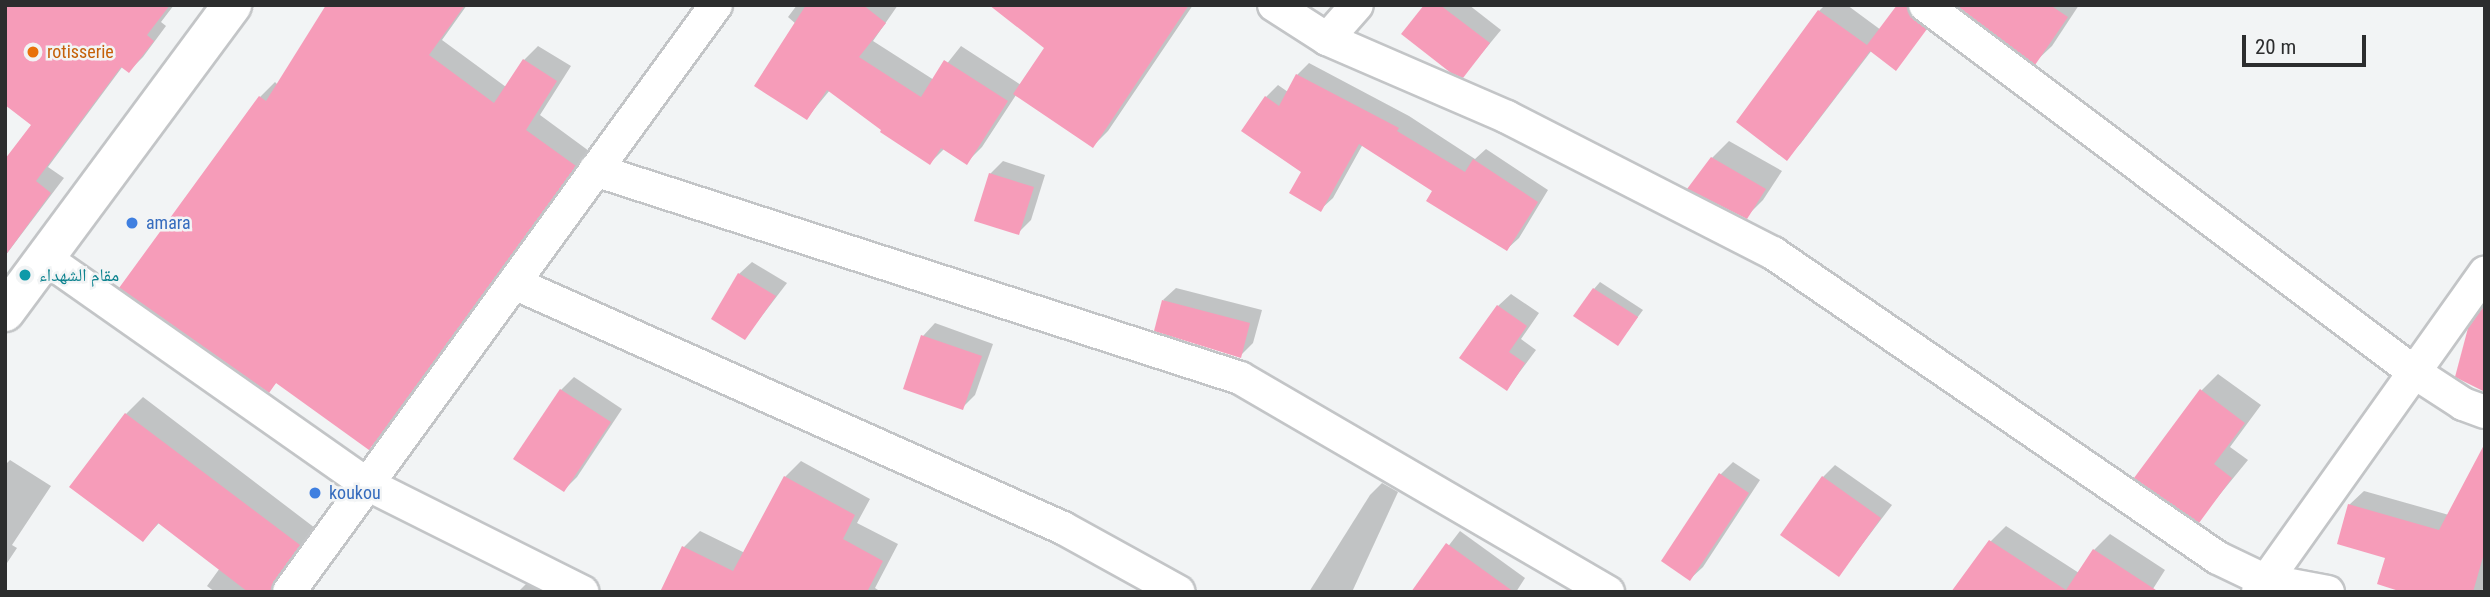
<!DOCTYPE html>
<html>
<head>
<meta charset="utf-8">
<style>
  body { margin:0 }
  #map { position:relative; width:2490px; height:597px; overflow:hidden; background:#f2f4f5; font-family:"Roboto Condensed","Noto Naskh Arabic",sans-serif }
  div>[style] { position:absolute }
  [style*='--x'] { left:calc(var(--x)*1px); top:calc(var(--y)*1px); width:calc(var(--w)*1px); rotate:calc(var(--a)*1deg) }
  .shadow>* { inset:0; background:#0003 }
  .building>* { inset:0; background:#f69cb9 }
  .roads { filter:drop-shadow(2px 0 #c3c5c7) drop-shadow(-2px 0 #c3c5c7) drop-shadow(0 2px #c3c5c7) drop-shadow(0 -2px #c3c5c7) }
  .minor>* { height:32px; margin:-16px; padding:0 16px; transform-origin:16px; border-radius:16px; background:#fff }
  .primary>* { height:38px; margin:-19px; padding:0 19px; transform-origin:19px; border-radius:19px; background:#fff }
  .dots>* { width:19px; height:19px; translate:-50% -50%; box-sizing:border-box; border:4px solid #f2f4f5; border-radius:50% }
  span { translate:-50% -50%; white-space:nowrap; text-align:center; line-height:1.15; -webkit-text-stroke:5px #f2f4f5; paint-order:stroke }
  .food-label { font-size:18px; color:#c56008 }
  .left { translate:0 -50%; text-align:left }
  .shop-label { font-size:18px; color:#366cbe }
  .culture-label { font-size:18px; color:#0d838f }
  .frame { position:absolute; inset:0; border:7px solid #2c2d2e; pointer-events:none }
  .scale { position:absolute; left:2242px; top:35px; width:124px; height:32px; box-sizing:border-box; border:4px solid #2c2d2e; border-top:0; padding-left:9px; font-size:21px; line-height:24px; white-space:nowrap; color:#2c2d2e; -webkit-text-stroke:5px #f2f4f5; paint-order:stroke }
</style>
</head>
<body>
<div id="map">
  <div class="shadow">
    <i style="clip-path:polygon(5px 5px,174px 5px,161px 22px,166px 26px,143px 57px,129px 71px,123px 66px,48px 167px,64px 178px,5px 256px,5px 163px,33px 124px)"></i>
    <i style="clip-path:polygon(328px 5px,467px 5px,442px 40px,506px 87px,524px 60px,538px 46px,571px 66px,540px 115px,589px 151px,384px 433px,369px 448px,277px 382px,269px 390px,260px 97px,275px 82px,278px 85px)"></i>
    <i style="clip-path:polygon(797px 5px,898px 5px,873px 41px,934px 80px,961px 46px,1021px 85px,1046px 48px,992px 5px,1193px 5px,1108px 131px,1093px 146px,1016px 95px,982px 147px,967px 162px,945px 148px,930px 163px,830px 90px,807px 118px,796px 24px,788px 17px)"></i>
    <i style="clip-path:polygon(1426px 5px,1469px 5px,1501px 30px,1463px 76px)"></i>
    <i style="clip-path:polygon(1825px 5px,1847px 5px,1885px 33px,1801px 143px,1787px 158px,1819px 11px)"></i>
    <i style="clip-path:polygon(1959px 5px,2079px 5px,2052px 46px,2035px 62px)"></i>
    <i style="clip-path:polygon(1309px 63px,1409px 116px,1475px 159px,1486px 149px,1548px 190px,1519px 238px,1507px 249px,1435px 190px,1363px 144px,1333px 198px,1321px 209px,1266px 97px,1278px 85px,1288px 92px,1297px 75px)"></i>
    <i style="clip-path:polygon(1729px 141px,1782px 171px,1763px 200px,1746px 217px,1712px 158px)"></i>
    <i style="clip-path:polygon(1003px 161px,1045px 175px,1031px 220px,1018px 233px,990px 174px)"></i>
    <i style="clip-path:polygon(752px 262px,787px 283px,745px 338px,739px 274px)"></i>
    <i style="clip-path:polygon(1600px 282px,1643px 310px,1618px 344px,1594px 289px)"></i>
    <i style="clip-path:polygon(1176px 288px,1262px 310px,1253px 343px,1240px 356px,1163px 300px)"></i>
    <i style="clip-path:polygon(1511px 294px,1539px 313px,1521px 339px,1536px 350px,1507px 389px,1498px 306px)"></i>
    <i style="clip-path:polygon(935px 323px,993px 344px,975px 395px,962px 408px,923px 336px)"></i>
    <i style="clip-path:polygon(2218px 374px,2261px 405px,2230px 447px,2248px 460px,2199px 520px,2202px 390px)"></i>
    <i style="clip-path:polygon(574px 377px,622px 409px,577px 477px,564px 490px,561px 390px)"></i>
    <i style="clip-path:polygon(143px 397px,315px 528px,290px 563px,284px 592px,215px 592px,207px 586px,220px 568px,160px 522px,143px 540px,71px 487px,126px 414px)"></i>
    <i style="clip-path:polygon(2485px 447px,2485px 582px,2482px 592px,2409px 592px,2349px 505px,2364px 491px,2449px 515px)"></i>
    <i style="clip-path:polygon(10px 460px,51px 486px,12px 545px,17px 548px,5px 566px,5px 465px)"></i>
    <i style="clip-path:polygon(801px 461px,870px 499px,857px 523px,898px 544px,875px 588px,881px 592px,662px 592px,684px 547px,700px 531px,745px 553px,785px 477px)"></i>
    <i style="clip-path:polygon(1733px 462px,1760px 480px,1703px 567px,1690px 579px,1720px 475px)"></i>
    <i style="clip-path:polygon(1835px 465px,1892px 505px,1839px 575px,1823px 477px)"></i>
    <i style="clip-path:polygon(1382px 483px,1398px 492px,1352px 592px,1309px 592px,1370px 495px)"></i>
    <i style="clip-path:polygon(2006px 526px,2079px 573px,2094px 550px,2110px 534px,2165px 570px,2151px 592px,2013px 592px,1990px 542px)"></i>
    <i style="clip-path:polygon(1460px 531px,1525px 578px,1516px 592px,1413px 592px)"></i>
    <i style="clip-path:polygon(527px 583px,543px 592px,518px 592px)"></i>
  </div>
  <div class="building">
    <i style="clip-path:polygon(5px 5px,170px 5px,147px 35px,154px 41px,129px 73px,121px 67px,36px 181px,51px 193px,5px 256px,5px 159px,31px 125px,5px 105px)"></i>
    <i style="clip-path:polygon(326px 5px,465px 5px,429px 55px,494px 103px,523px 59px,557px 81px,526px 130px,576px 166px,369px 450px,276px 383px,269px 393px,119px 288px,259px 96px,266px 101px)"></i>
    <i style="clip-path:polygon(806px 5px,863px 5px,886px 23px,859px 57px,921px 97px,944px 60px,1008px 101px,967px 165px,941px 148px,930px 165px,880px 132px,881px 130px,827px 90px,807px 120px,754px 86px)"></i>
    <i style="clip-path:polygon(989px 5px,1189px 5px,1093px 148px,1013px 94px,1044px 48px)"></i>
    <i style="clip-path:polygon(1424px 5px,1440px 5px,1490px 43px,1463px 78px,1451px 73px,1401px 34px)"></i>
    <i style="clip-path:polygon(1897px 5px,1907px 5px,1913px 19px,1927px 29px,1896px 71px,1870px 51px,1787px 161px,1736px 122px,1818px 10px,1867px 45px)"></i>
    <i style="clip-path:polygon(1956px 5px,2050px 5px,2068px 17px,2035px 65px)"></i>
    <i style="clip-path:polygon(1296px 74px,1399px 128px,1397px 131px,1465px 172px,1473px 159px,1538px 202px,1507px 251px,1426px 201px,1432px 191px,1359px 144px,1321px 212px,1289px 193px,1301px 172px,1241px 131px,1265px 96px,1279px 106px)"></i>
    <i style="clip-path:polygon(1711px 157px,1766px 189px,1747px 219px,1687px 189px)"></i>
    <i style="clip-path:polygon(989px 173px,1034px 187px,1019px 235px,974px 221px)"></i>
    <i style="clip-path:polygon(738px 273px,776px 296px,745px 340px,711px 319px)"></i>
    <i style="clip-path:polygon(1593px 288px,1638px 317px,1618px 346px,1573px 316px)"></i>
    <i style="clip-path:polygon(1162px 300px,1250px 323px,1241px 358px,1154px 331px)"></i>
    <i style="clip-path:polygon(1497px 305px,1527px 326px,1509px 352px,1525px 363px,1507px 391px,1459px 358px)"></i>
    <i style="clip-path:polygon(2483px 307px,2485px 308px,2485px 392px,2455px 377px,2468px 328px)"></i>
    <i style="clip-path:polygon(921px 335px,982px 356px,963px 410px,903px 389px)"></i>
    <i style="clip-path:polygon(560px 389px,611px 422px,564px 492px,513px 459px)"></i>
    <i style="clip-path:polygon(2200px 389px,2245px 423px,2214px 464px,2232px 478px,2199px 523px,2134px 478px)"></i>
    <i style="clip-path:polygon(125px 413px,300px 545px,274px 581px,271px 592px,248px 592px,158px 523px,143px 542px,69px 487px)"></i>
    <i style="clip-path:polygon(2485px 443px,2485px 550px,2473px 592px,2402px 592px,2377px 584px,2385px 558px,2337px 544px,2348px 504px,2439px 530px)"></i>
    <i style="clip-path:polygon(1719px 473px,1749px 493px,1690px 581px,1661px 561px)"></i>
    <i style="clip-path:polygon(784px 476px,855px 515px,843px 539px,883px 561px,867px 592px,660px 592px,682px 546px,733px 571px)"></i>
    <i style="clip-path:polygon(1822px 476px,1881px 518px,1839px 577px,1780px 535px)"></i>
    <i style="clip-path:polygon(1989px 540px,2066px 590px,2093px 549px,2159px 592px,1951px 592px)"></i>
    <i style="clip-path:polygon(1446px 543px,1514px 592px,1411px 592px)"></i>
  </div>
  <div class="roads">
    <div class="minor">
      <i style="--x:1274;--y:5;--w:63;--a:32.7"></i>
      <i style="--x:1327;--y:39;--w:45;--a:-48.6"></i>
      <i style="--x:1925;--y:5;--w:611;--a:36.89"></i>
      <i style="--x:2414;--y:372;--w:59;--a:33.1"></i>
      <i style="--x:2463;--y:404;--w:23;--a:20"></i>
      <i style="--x:1327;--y:39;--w:196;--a:23.4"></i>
      <i style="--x:1507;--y:117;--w:299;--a:27.1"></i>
      <i style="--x:1773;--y:253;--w:539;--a:34.43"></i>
      <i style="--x:2218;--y:558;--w:51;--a:25.6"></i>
      <i style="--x:2264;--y:580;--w:65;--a:10.6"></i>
      <i style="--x:595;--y:170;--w:678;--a:17.87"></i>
      <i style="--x:1240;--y:378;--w:426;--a:30.2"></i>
      <i style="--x:45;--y:258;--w:393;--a:35.1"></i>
      <i style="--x:367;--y:484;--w:241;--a:26.6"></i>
      <i style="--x:514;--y:283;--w:601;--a:24.05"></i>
      <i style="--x:1063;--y:528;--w:132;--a:28.9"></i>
      <i style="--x:289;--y:592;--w:726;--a:-53.97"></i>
      <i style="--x:2258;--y:592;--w:392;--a:-54.6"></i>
    </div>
    <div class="primary">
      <i style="--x:5;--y:312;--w:382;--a:-53.5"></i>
    </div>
  </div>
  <div class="dots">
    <i style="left:33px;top:52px;background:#e8710a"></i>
    <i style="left:132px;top:223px;background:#3f7fe0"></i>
    <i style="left:25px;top:275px;background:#0f9aa8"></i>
    <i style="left:315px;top:493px;background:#3f7fe0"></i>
  </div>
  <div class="food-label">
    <span class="left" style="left:47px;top:52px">rotisserie</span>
  </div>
  <div class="shop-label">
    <span class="left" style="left:146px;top:223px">amara</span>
    <span class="left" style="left:329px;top:493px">koukou</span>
  </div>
  <div class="culture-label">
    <span class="left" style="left:39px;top:275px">مقام الشهداء</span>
  </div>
  <div class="frame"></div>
  <div class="scale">20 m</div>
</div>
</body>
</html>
